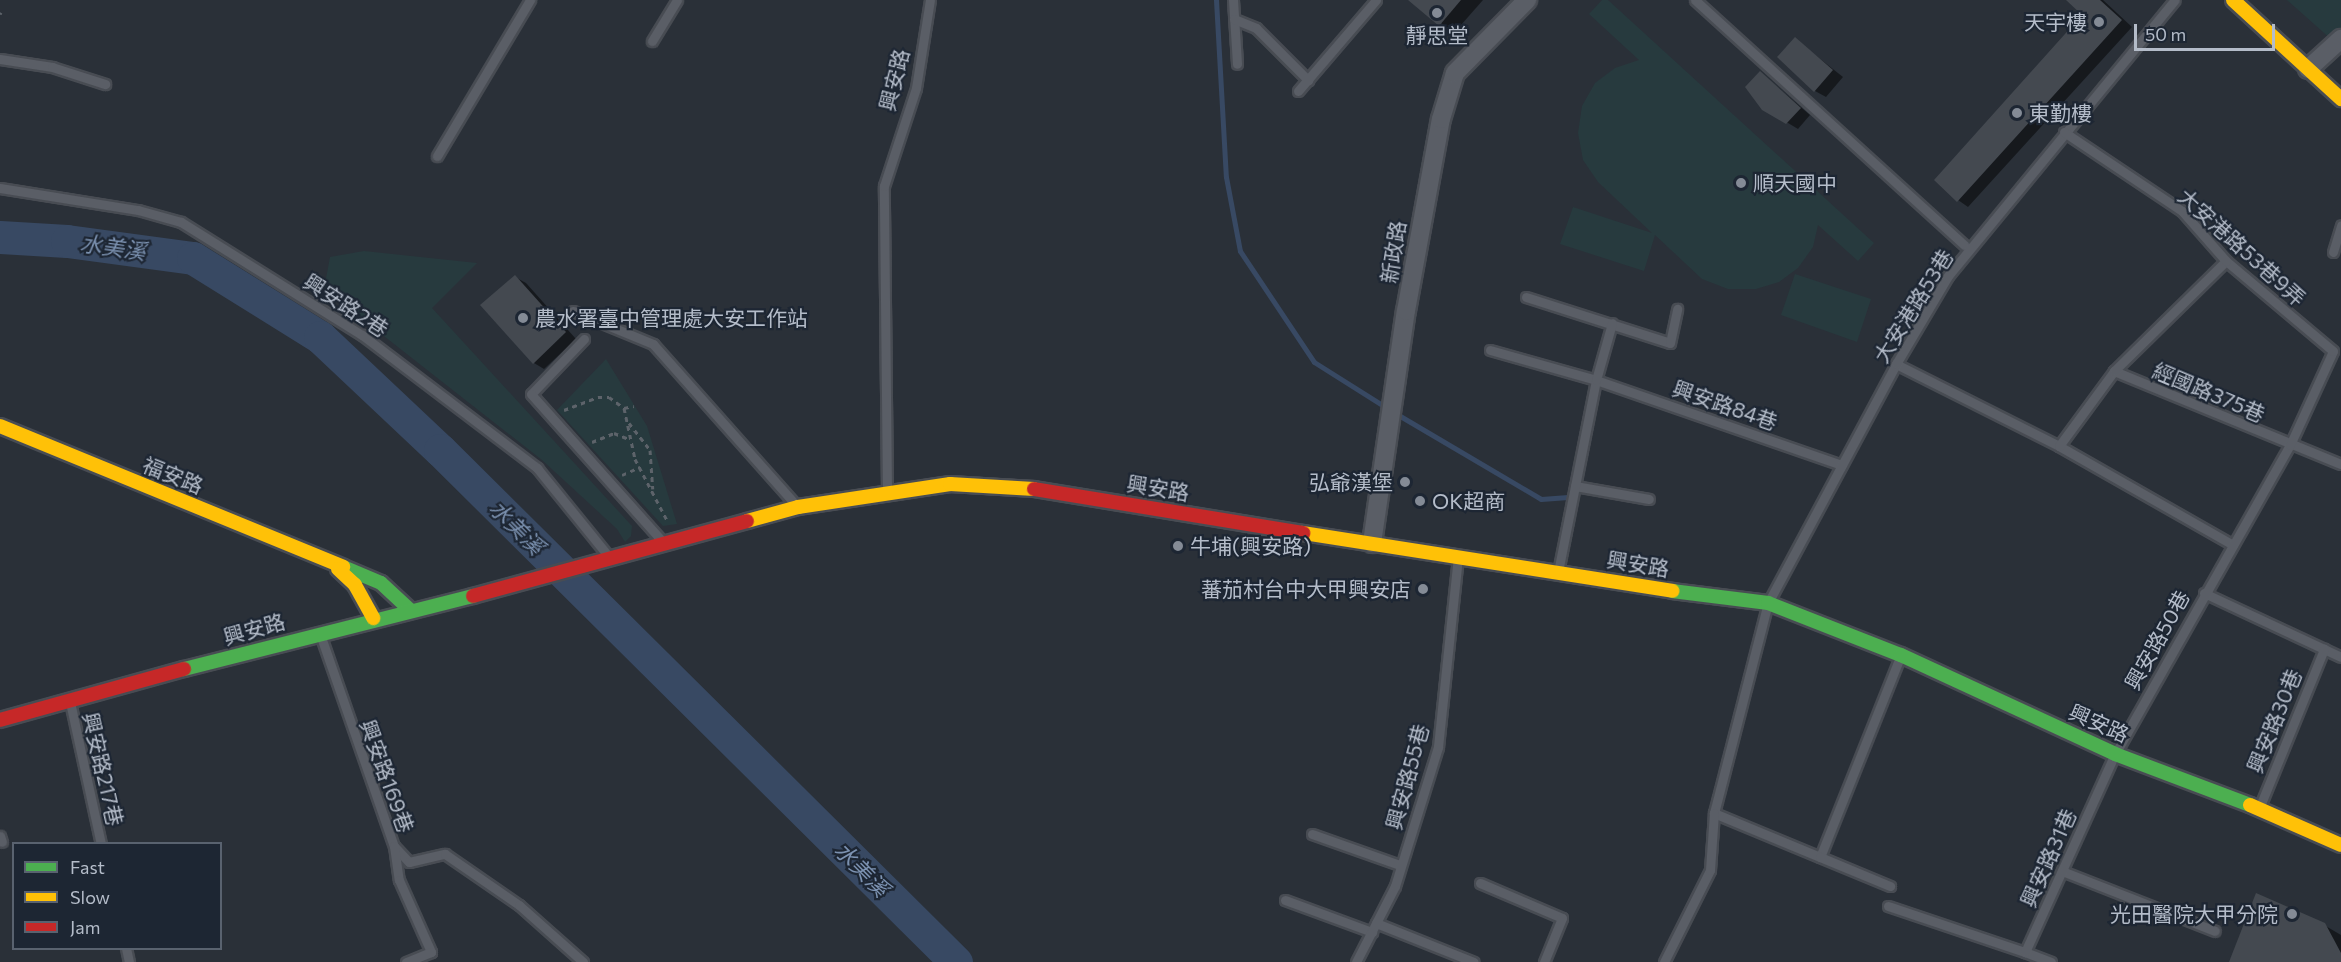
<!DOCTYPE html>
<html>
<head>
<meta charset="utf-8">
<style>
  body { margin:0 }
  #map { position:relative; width:2341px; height:962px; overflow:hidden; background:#2a3038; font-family:Commissioner,"Noto Sans TC",sans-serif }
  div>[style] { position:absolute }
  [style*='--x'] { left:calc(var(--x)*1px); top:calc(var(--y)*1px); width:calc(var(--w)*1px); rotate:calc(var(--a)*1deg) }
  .green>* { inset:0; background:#273a3e }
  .shadow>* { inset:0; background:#0007 }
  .stream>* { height:5px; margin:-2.5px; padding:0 2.5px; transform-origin:2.5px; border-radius:2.5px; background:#384963 }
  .river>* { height:33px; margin:-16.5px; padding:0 16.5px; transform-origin:16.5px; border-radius:16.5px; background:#384963 }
  .building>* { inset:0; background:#444950 }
  .path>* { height:3px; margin-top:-1.5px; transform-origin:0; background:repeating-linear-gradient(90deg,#5d636a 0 4.5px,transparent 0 9px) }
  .roads { filter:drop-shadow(2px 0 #484c53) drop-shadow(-2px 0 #484c53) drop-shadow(0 2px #484c53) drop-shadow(0 -2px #484c53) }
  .lane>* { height:9px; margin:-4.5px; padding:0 4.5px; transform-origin:4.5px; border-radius:4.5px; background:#5a5e66 }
  .street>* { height:18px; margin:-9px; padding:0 9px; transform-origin:9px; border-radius:9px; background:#5a5e66 }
  .fast>* { height:14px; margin:-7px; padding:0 7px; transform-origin:7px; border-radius:7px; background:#4caf50 }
  .slow>* { height:14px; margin:-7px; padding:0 7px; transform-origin:7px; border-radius:7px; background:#ffc107 }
  .jam>* { height:14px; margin:-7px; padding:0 7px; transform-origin:7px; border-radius:7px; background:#c62828 }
  .dots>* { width:16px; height:16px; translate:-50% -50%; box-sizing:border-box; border:3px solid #1d2633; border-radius:50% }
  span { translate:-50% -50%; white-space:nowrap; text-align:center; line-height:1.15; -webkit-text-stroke:4.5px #1d2633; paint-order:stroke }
  .poi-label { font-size:21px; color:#b4bcc9 }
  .right { translate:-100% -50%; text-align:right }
  .left { translate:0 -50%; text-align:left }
  .street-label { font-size:21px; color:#b4bcc9 }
  .water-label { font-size:22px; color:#7c92b1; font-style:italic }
  .legend { position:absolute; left:12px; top:842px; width:210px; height:108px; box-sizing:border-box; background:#1d2633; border:2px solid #59626f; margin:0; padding:8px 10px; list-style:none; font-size:18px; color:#b4bcc9 }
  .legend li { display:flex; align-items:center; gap:12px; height:30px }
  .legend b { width:30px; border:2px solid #59626f }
  .scale { position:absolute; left:2134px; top:24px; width:141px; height:27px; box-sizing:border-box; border:3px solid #b4bcc9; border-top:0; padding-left:8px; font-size:18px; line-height:21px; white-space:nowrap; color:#b4bcc9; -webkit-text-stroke:4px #1d2633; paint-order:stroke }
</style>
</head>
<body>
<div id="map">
  <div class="green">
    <i style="clip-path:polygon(1602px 0,1608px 0,1874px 243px,1858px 261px,1818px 225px,1813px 247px,1798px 268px,1779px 282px,1756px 289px,1728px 289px,1702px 279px,1655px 235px,1644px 271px,1560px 244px,1573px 207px,1652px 233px,1598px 182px,1583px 160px,1578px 133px,1582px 106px,1595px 83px,1615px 68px,1639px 60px,1589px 14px)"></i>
    <i style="clip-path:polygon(2287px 0,2341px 0,2341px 48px)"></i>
    <i style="clip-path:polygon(364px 251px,477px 263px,432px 308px,632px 526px,631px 536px,625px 542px,617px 529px,542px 460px,324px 289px,330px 257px)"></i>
    <i style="clip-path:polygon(1795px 274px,1871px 299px,1857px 342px,1781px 315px)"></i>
    <i style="clip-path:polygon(606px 359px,647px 426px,677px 524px,663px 526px,557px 410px)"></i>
  </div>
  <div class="shadow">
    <i style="clip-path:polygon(1411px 0,1483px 0,1454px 33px)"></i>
    <i style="clip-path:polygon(2068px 0,2103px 0,2132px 27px,1968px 207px,1958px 200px,2085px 15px)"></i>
    <i style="clip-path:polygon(1795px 39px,1843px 77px,1826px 97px,1815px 91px)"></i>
    <i style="clip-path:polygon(1761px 73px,1810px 115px,1798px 129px,1763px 108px)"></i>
    <i style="clip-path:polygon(515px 277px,526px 283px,576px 339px,544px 369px,534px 363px)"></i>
    <i style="clip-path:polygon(2324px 925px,2341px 935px,2341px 962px,2230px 962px)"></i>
  </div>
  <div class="stream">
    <i style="--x:1216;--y:0;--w:177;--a:86.8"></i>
    <i style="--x:1226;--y:177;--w:75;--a:79.3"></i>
    <i style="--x:1240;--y:251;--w:133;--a:56.3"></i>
    <i style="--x:1314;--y:362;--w:86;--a:32.2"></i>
    <i style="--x:1395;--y:413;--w:169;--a:30.5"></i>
    <i style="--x:1541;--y:499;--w:27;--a:-4"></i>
  </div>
  <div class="river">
    <i style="--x:0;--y:237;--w:67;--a:3.4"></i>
    <i style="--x:67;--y:241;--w:127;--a:7.7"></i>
    <i style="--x:193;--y:258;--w:150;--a:31.9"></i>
    <i style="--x:320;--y:337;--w:165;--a:43.3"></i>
    <i style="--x:440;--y:450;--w:727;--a:44.78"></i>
  </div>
  <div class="building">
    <i style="clip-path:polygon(1408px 0,1461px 0,1439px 26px)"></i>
    <i style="clip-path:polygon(2066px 0,2100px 0,2122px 20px,1957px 202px,1934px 180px,2082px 15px)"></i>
    <i style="clip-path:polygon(1795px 37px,1833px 70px,1814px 92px,1777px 57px)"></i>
    <i style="clip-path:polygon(1760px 71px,1801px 108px,1786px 124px,1762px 110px,1745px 87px)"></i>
    <i style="clip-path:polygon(515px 275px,566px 332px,533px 364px,480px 305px)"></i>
    <i style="clip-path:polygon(2256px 893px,2325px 923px,2341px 953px,2341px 962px,2229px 962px)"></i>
  </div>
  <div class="path">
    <i style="--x:0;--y:14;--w:2;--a:-63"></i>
    <i style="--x:624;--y:408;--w:10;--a:-11"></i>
    <i style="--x:564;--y:410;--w:36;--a:-21"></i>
    <i style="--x:598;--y:397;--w:11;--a:0"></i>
    <i style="--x:609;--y:397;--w:19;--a:36"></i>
    <i style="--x:624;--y:408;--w:52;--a:77.8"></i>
    <i style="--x:635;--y:459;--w:71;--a:62.4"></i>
    <i style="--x:629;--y:423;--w:34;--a:52"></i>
    <i style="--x:650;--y:450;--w:39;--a:86"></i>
    <i style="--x:592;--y:442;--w:24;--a:-22"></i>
    <i style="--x:614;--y:433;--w:16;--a:22"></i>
    <i style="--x:622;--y:475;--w:20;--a:-24"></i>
  </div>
  <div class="roads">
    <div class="lane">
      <i style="--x:1233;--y:0;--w:64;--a:86.4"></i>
      <i style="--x:1695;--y:0;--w:364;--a:42.3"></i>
      <i style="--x:1234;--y:19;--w:24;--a:22"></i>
      <i style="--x:1256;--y:28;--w:74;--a:45"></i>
      <i style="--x:652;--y:41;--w:48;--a:-58.6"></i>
      <i style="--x:0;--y:59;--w:53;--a:8.7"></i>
      <i style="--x:52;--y:67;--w:56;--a:17.8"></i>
      <i style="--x:1298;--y:91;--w:120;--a:-49.4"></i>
      <i style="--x:437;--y:156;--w:182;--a:-59.2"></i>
      <i style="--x:0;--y:188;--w:140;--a:9.1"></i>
      <i style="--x:138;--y:210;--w:45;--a:15.6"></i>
      <i style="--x:181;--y:222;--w:213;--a:32"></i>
      <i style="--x:362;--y:335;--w:220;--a:37.2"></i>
      <i style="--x:537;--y:468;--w:116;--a:51"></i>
      <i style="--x:2333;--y:252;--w:28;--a:-73"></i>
      <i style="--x:1526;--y:297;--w:151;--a:17.7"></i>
      <i style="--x:1670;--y:343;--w:35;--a:-78"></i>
      <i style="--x:573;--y:311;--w:87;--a:22.4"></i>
      <i style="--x:653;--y:344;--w:215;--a:48.4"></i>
      <i style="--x:584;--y:339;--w:76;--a:133.9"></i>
      <i style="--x:531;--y:394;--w:197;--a:48.3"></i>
      <i style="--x:1490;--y:350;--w:110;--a:15.8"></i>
      <i style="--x:1596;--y:380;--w:260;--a:19.1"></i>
      <i style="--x:1896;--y:364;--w:182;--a:26.7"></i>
      <i style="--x:2059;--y:446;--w:200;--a:29.6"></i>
      <i style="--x:2114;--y:371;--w:245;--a:22.3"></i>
      <i style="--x:2059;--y:446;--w:93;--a:-53.7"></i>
      <i style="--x:2114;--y:371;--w:157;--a:-44.5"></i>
      <i style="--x:1575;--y:486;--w:75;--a:10"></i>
      <i style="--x:887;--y:491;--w:305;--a:-90.6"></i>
      <i style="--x:884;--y:186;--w:103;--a:-71.9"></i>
      <i style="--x:916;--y:88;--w:89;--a:-81"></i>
      <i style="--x:1558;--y:572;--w:196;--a:-78.8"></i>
      <i style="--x:1596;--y:380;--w:59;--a:-74.3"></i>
      <i style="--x:2204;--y:593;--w:151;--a:25"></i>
      <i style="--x:320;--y:634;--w:225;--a:70.8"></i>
      <i style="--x:394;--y:846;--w:22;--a:47"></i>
      <i style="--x:409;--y:862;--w:37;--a:-13"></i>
      <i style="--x:445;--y:854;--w:90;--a:34.6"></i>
      <i style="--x:519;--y:905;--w:86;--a:41.7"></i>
      <i style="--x:1900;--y:657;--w:215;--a:111.8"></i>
      <i style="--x:1820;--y:857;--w:115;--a:-157.5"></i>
      <i style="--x:1714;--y:813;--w:217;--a:-75.6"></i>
      <i style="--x:1768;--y:603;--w:271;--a:-61.8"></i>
      <i style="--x:1896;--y:364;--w:102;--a:-59.4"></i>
      <i style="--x:1948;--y:276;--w:357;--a:-50.6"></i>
      <i style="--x:70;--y:702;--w:145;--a:77.7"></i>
      <i style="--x:2260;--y:806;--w:170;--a:-67.8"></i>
      <i style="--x:1312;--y:834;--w:93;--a:19.4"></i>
      <i style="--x:0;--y:836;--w:6;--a:72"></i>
      <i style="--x:394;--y:846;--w:34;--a:82"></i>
      <i style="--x:399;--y:880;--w:79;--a:66"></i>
      <i style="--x:431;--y:952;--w:27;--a:158"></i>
      <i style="--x:1820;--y:857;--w:76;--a:22.5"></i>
      <i style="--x:2062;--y:871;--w:164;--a:21.4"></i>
      <i style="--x:1480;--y:883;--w:89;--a:23.1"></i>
      <i style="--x:1562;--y:918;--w:48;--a:112.2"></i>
      <i style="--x:1285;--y:900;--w:93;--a:20.2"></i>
      <i style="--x:1888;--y:906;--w:145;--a:18.6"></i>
      <i style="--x:1376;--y:923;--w:105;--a:21.7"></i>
      <i style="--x:126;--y:948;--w:14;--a:78"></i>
      <i style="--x:1356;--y:962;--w:85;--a:-62.8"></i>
      <i style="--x:1395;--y:886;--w:145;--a:-72.8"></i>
      <i style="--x:1438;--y:747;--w:190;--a:-84"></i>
      <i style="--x:1664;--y:962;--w:103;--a:-63.4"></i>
      <i style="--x:1710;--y:870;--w:57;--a:-86"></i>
      <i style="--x:2051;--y:962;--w:28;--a:-159"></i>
      <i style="--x:2025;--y:952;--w:217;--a:-65.6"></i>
      <i style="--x:2115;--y:754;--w:355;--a:-60.5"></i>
      <i style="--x:2290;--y:445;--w:103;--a:-65.4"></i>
      <i style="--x:2333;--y:351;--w:140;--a:-139.9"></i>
      <i style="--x:2226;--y:261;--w:67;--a:-131.3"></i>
      <i style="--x:2182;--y:211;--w:142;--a:-146.2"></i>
    </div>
    <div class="street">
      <i style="--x:2308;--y:69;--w:45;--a:-42.3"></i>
      <i style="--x:1372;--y:543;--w:234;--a:-81.7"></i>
      <i style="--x:1406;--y:311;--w:195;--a:-79.7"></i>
      <i style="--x:1441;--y:119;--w:48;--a:-73.1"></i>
      <i style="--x:1455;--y:73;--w:103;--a:-45.4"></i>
    </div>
    <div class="fast">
      <i style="--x:343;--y:567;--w:41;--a:22.8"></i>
      <i style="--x:381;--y:583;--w:41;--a:43"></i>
      <i style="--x:1672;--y:591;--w:97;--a:7.1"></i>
      <i style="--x:1768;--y:603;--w:143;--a:21.4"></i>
      <i style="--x:1901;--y:655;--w:236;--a:24.8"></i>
      <i style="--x:2115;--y:754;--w:144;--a:20.7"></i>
      <i style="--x:184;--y:669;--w:298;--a:-14.2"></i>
    </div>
    <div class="slow">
      <i style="--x:2233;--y:0;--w:147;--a:42.5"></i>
      <i style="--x:0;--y:426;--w:371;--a:22.3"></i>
      <i style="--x:747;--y:521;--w:53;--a:-15.4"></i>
      <i style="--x:798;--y:507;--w:154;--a:-8.6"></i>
      <i style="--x:950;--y:484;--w:84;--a:3.4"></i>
      <i style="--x:1303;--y:533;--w:374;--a:8.9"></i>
      <i style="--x:338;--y:569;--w:23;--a:43"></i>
      <i style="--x:355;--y:585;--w:38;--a:61"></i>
      <i style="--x:2250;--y:805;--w:99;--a:23.7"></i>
    </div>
    <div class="jam">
      <i style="--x:1034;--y:489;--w:273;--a:9.3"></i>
      <i style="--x:473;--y:596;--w:284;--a:-15.3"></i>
      <i style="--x:0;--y:720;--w:191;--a:-15.5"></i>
    </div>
  </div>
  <div class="dots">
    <i style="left:1437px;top:13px;background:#848b96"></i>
    <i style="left:2099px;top:22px;background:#848b96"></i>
    <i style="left:2017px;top:113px;background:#848b96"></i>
    <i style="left:1741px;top:183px;background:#848b96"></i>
    <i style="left:523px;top:318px;background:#848b96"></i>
    <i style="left:1405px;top:482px;background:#848b96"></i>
    <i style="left:1420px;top:501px;background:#848b96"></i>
    <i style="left:1178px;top:546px;background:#848b96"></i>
    <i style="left:1423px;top:589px;background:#848b96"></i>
    <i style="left:2292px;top:914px;background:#848b96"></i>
  </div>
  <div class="poi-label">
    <span class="right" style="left:2087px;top:22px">天宇樓</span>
    <span style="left:1437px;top:35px">靜思堂</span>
    <span class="left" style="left:2029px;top:113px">東勤樓</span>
    <span class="left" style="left:1753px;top:183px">順天國中</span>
    <span class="left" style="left:535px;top:318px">農水署臺中管理處大安工作站</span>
    <span class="right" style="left:1393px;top:482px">弘爺漢堡</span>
    <span class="left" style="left:1432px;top:501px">OK超商</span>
    <span class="left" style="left:1190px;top:546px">牛埔(興安路)</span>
    <span class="right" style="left:1411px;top:589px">蕃茄村台中大甲興安店</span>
    <span class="right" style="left:2278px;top:914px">光田醫院大甲分院</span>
  </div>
  <div class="street-label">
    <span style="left:894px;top:80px;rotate:-76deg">興安路</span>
    <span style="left:2242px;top:247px;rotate:42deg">大安港路53巷9弄</span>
    <span style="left:1393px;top:252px;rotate:-81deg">新政路</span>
    <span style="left:346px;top:305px;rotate:33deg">興安路2巷</span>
    <span style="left:1913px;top:306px;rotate:-58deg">大安港路53巷</span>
    <span style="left:2209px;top:392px;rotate:23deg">經國路375巷</span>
    <span style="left:1725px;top:405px;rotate:19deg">興安路84巷</span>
    <span style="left:173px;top:475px;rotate:22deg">福安路</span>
    <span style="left:1158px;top:488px;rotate:9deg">興安路</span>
    <span style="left:1638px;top:564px;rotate:9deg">興安路</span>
    <span style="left:254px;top:629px;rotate:-16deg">興安路</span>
    <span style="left:2157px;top:640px;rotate:-61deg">興安路50巷</span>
    <span style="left:2274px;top:721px;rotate:-68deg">興安路30巷</span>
    <span style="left:2099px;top:723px;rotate:24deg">興安路</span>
    <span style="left:103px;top:769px;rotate:77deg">興安路217巷</span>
    <span style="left:387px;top:776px;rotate:70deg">興安路169巷</span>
    <span style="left:1407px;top:777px;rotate:-75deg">興安路55巷</span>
    <span style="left:2048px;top:858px;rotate:-66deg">興安路31巷</span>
  </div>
  <div class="water-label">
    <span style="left:113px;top:247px;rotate:8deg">水美溪</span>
    <span style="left:517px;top:527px;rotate:45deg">水美溪</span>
    <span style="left:862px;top:869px;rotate:45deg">水美溪</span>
  </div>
  <ul class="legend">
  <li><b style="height:8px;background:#4caf50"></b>Fast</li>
  <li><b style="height:8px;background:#ffc107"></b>Slow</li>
  <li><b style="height:8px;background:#c62828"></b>Jam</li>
  </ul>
  <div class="scale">50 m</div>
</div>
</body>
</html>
